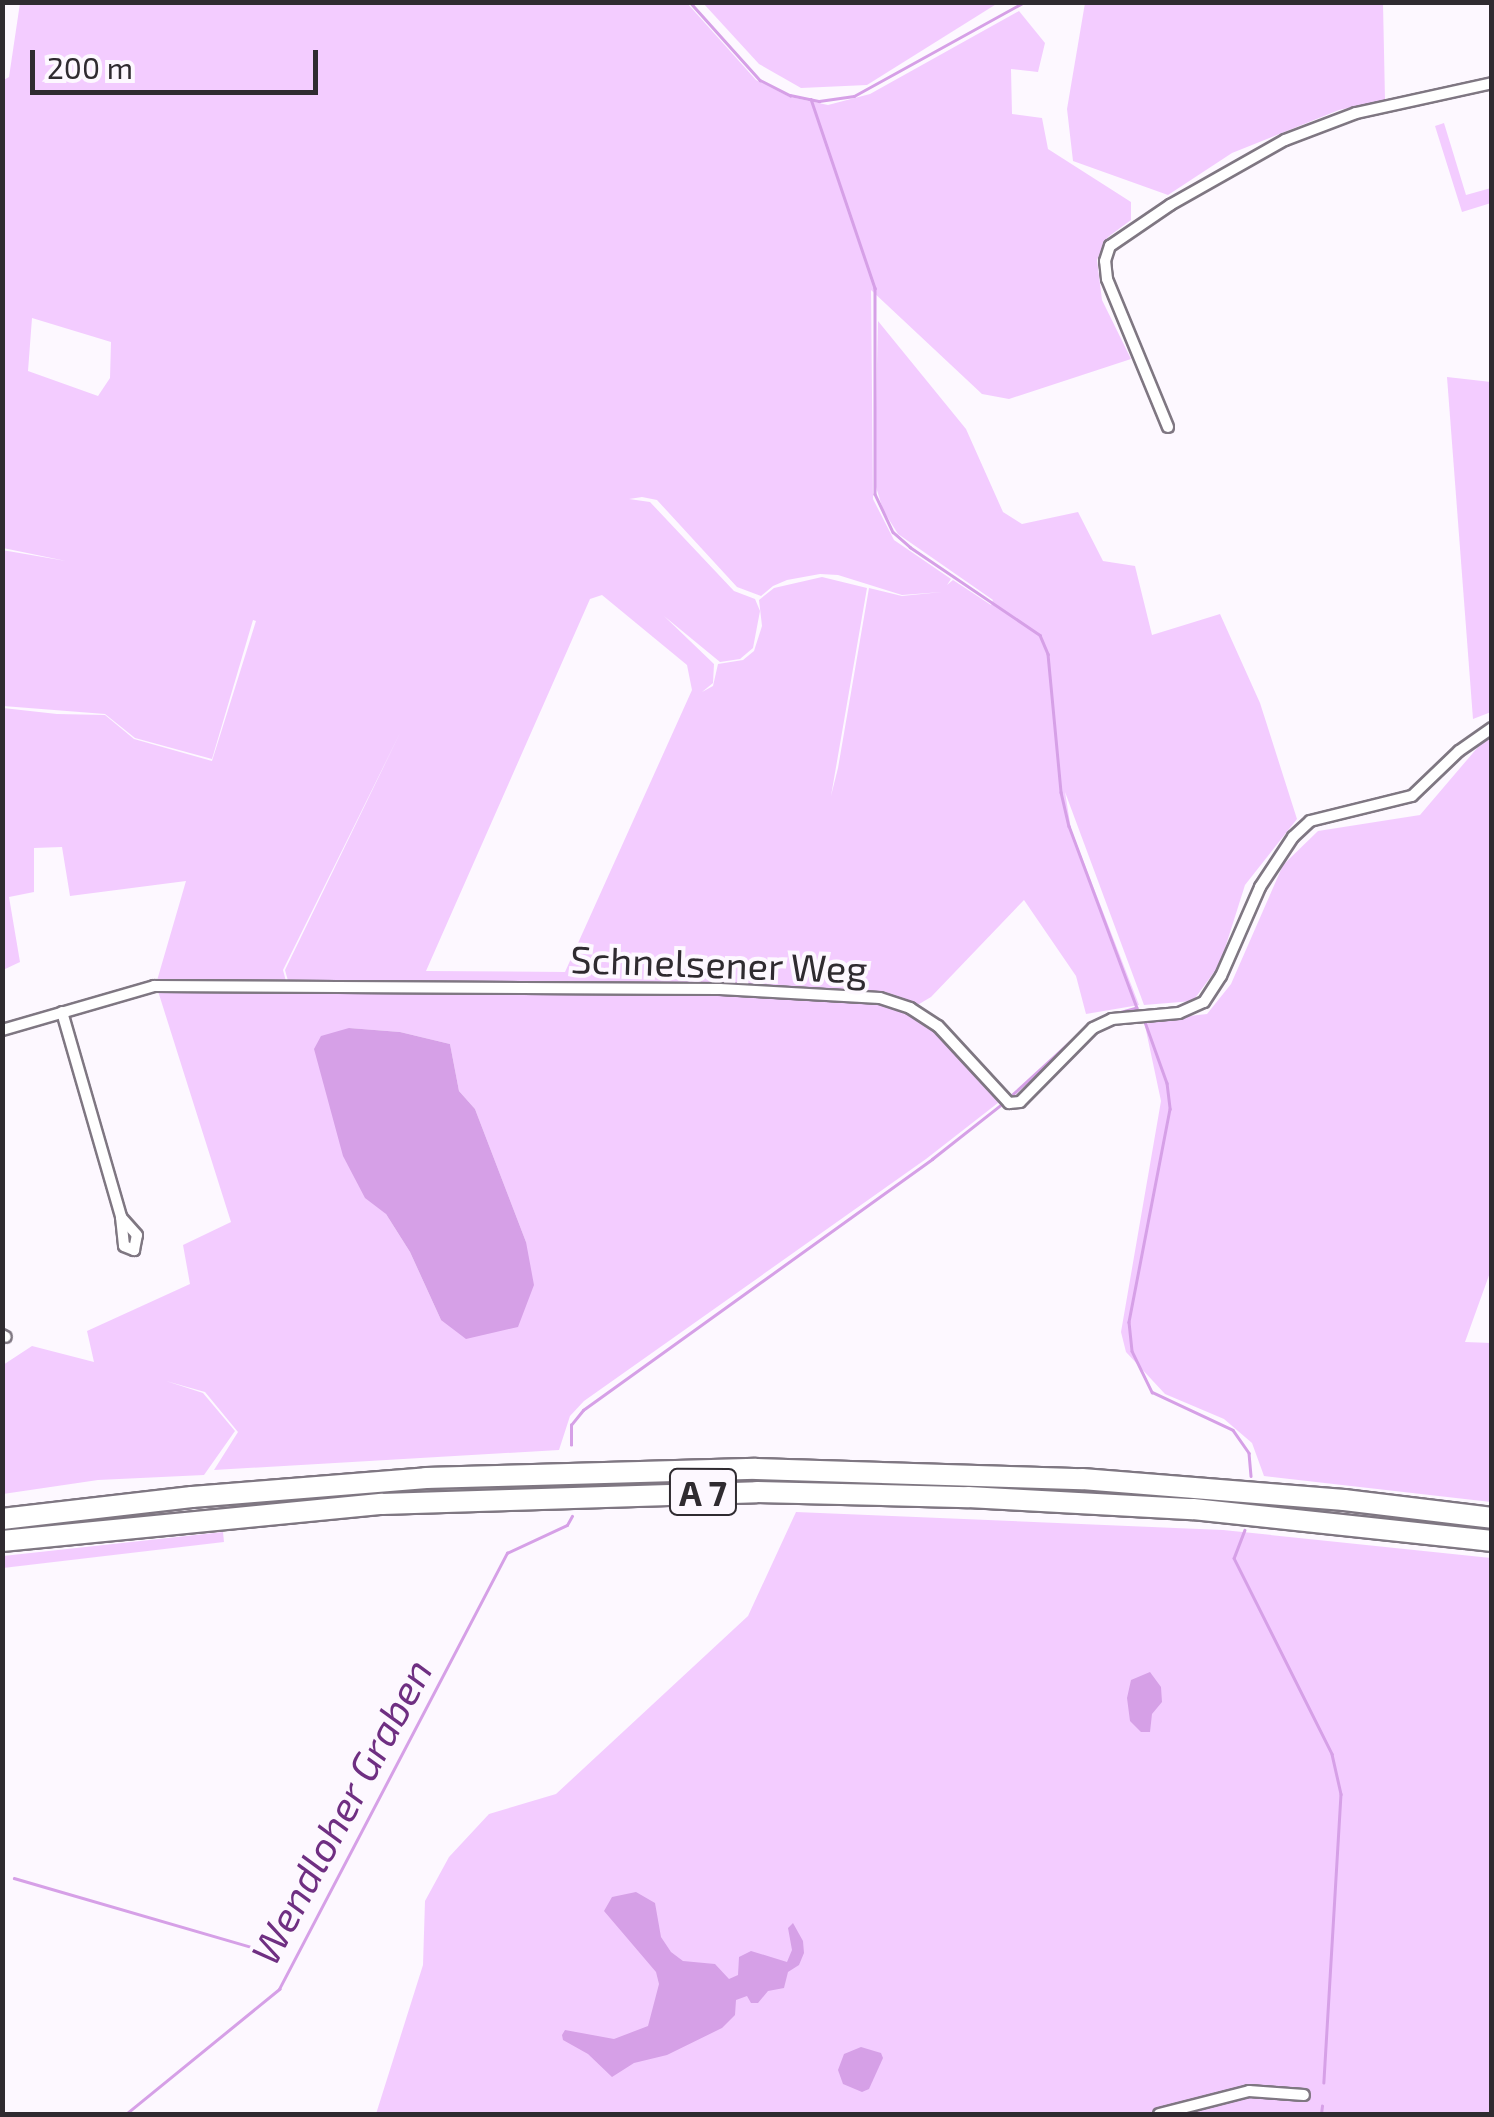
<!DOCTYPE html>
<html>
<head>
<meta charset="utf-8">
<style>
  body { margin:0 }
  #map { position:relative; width:1494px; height:2117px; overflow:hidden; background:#fdf8ff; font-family:"Exo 2",sans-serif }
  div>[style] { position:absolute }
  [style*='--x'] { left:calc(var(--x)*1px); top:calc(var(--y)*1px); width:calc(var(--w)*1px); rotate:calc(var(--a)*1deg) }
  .green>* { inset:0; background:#f3ccff }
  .water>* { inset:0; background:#d6a0e7 }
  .stream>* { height:2.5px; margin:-1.25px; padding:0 1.25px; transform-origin:1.25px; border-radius:1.25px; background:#d6a0e7 }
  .roads { filter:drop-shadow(2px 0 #7f7782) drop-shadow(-2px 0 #7f7782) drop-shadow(0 2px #7f7782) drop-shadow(0 -2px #7f7782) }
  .street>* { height:10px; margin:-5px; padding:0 5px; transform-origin:5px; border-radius:5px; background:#fff }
  .highway>* { height:20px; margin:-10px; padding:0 10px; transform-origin:10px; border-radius:10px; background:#fff }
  span { translate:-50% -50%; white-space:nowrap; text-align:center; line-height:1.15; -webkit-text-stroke:8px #fdf8ff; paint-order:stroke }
  .shield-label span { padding:2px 8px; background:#fdf8ff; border:2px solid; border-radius:8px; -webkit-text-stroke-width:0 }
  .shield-label { font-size:35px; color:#2f2b30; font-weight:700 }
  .street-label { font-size:38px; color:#2f2b30 }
  .water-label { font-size:40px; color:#6f2f82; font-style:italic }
  .frame { position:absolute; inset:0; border:5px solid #2f2b30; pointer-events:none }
  .scale { position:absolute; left:30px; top:50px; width:288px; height:45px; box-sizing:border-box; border:5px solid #2f2b30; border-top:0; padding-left:12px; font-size:30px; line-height:35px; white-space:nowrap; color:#2f2b30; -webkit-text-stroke:8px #fdf8ff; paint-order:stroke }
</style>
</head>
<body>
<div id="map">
  <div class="green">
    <i style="clip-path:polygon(evenodd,20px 3px,687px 3px,756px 80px,790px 97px,828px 105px,870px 94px,1019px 11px,1045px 43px,1038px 72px,1011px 69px,1012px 114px,1042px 118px,1048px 149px,1131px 202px,1131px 220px,1108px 237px,1097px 260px,1102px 300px,1131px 359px,1009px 399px,982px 394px,871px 290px,873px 499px,894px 540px,951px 579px,947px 585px,953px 580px,991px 605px,993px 600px,898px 534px,883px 510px,876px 487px,875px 453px,878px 321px,966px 429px,1003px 512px,1022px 524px,1078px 512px,1103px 561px,1135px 566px,1152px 635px,1220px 614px,1260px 703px,1297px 819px,1245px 885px,1220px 964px,1193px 1001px,1144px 1005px,1065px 792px,1071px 829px,1139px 1005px,1086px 1014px,1076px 976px,1024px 900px,931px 997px,909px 1010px,936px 1029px,1003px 1099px,926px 1159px,584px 1401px,570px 1416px,559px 1450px,214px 1470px,238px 1432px,205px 1392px,166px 1381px,203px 1393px,235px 1431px,204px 1475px,98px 1480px,3px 1494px,3px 1365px,32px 1346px,94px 1362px,87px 1331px,190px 1284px,183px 1245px,231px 1222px,157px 988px,290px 988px,285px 970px,401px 731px,283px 970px,287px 985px,156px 984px,186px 881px,70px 896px,62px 847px,34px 848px,34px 892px,9px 897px,20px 962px,3px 970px,3px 708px,57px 714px,105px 715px,134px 739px,212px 761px,256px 621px,253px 620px,212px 759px,135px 738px,105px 714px,3px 706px,2px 550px,66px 561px,3px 548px,2px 81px,9px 77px,20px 3px,32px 318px,111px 342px,110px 378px,98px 396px,28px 371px,32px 318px,20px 3px,642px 497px,657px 500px,737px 587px,761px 596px,773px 586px,787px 580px,820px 574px,838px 575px,902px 595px,942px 592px,902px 596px,869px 588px,838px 768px,831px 796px,867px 588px,822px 577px,774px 588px,759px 600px,762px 626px,754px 651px,743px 660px,718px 664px,713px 686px,702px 692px,713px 683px,714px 664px,664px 616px,720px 662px,740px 659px,753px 648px,760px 611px,755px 599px,734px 591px,650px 502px,629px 499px,642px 497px,20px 3px,602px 595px,687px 665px,692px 690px,565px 972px,426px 971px,590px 599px,602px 595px,20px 3px,349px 1028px,400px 1032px,450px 1044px,459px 1091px,475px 1109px,526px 1242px,441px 1320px,410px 1252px,386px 1214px,349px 1028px)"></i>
    <i style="clip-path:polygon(703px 3px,998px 3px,867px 85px,801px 88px,759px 64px)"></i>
    <i style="clip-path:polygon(1085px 3px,1383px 3px,1385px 100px,1339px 110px,1232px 153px,1168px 195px,1073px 161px,1067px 109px)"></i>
    <i style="clip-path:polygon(1444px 123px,1466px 195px,1491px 188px,1491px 203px,1462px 212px,1435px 126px)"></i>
    <i style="clip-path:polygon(1447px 377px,1491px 382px,1491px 712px,1473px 719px)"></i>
    <i style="clip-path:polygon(1491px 737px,1492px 1267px,1465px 1342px,1491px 1343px,1491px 1502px,1264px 1476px,1252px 1443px,1224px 1419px,1165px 1394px,1126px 1352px,1121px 1332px,1161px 1101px,1144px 1021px,1207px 1014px,1231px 984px,1283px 865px,1318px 831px,1420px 815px,1478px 747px)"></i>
    <i style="clip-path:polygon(796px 1512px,1223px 1530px,1491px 1558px,1491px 2114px,376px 2114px,423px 1965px,425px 1901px,449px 1857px,489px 1814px,556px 1794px,748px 1616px)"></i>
    <i style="clip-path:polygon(223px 1532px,224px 1542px,3px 1568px,3px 1556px)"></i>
  </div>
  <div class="water">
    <i style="clip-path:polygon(349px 1028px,400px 1032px,450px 1044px,459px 1091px,475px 1109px,526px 1242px,534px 1285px,518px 1327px,466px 1339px,441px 1320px,410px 1252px,386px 1214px,365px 1198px,343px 1156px,314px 1049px,321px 1036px)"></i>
    <i style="clip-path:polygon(1150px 1672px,1161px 1687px,1162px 1702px,1152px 1714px,1150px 1732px,1141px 1732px,1130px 1721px,1127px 1698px,1131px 1680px)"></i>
    <i style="clip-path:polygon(636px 1892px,655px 1903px,661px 1937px,671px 1952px,683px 1961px,715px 1964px,729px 1979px,738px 1975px,739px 1957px,751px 1951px,787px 1962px,792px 1950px,788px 1928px,793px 1923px,803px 1941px,804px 1953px,799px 1965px,788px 1972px,784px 1988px,768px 1991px,758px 2003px,751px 2003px,747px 1996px,736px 2000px,735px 2015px,722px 2028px,667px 2055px,634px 2063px,612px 2077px,588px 2054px,563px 2040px,562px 2035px,565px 2030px,614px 2039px,648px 2026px,659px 1984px,656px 1972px,604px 1911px,612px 1897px)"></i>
    <i style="clip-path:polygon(861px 2047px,881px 2053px,883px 2058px,869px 2089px,862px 2092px,843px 2084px,838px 2070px,844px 2054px)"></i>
  </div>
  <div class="stream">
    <i style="--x:690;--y:2;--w:105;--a:48.1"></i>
    <i style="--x:760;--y:80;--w:34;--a:27"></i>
    <i style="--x:790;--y:95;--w:30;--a:12"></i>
    <i style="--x:819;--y:101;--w:35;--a:-8"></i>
    <i style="--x:854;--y:96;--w:194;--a:-28.9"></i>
    <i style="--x:811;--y:99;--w:200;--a:71.3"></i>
    <i style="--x:875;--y:288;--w:206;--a:90"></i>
    <i style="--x:875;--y:494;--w:42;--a:64.7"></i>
    <i style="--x:893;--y:532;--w:23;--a:41"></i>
    <i style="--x:910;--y:547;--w:157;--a:34.1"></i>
    <i style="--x:1040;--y:635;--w:21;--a:67"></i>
    <i style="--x:1048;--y:654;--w:139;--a:84.6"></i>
    <i style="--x:1061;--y:792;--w:35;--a:77"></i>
    <i style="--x:1069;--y:826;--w:194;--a:69.5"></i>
    <i style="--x:1137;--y:1008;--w:23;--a:165"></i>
    <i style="--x:1145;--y:1022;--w:65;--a:70.2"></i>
    <i style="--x:1167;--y:1083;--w:26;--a:83"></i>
    <i style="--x:1170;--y:1109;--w:217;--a:100.9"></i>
    <i style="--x:1129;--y:1322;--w:29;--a:84"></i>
    <i style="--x:1132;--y:1351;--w:46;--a:64"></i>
    <i style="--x:1152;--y:1392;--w:89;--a:25.1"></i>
    <i style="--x:1233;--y:1430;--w:28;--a:55"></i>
    <i style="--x:1249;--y:1453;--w:23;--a:85"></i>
    <i style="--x:1013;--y:1094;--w:98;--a:-42.5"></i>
    <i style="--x:571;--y:1445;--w:20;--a:-90"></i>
    <i style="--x:571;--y:1425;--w:19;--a:-51"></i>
    <i style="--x:583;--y:1410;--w:430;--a:-35.7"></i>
    <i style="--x:932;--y:1159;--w:89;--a:-38.2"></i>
    <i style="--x:1245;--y:1530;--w:30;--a:111"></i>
    <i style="--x:1234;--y:1558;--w:219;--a:63.4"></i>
    <i style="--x:1332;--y:1754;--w:41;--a:77.3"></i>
    <i style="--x:1341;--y:1794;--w:289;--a:93.4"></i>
    <i style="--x:14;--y:1878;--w:265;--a:16.2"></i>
    <i style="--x:126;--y:2114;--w:198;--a:-39.2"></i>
    <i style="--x:279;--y:1989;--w:492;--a:-62.4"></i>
    <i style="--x:507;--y:1553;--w:66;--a:-25"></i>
    <i style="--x:567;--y:1525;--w:10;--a:-61"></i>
    <i style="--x:1321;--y:2114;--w:8;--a:-83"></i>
  </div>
  <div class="roads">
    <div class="street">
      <i style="--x:1168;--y:427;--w:160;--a:-112.4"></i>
      <i style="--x:1107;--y:279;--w:18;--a:-96"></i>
      <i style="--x:1105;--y:261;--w:16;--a:-72"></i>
      <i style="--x:1110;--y:246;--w:73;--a:-34.3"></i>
      <i style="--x:1170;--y:205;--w:132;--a:-29.5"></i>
      <i style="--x:1285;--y:140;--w:76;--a:-20.8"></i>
      <i style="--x:1356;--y:113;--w:139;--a:-12.4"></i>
      <i style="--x:62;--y:1012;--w:213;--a:73.9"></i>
      <i style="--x:121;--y:1217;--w:29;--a:84"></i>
      <i style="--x:124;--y:1246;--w:11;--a:22"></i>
      <i style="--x:134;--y:1250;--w:15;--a:-79"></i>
      <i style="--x:137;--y:1235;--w:24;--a:-132"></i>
      <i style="--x:2;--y:1030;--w:158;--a:-16.1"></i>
      <i style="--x:154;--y:986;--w:566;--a:0.3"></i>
      <i style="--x:720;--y:989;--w:160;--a:3.2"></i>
      <i style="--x:880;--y:998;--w:32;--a:18"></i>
      <i style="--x:910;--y:1008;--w:33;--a:33"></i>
      <i style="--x:938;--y:1026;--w:105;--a:47.3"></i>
      <i style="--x:1009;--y:1103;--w:11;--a:-5"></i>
      <i style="--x:1020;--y:1102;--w:104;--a:-45.4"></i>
      <i style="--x:1093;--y:1028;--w:21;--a:-25"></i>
      <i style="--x:1112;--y:1019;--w:67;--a:-5.1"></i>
      <i style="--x:1179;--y:1013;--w:27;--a:-24"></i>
      <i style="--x:1204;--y:1002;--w:31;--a:-57"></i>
      <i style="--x:1221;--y:976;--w:97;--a:-66.3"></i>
      <i style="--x:1260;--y:887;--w:60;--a:-56.6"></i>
      <i style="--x:1293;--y:837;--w:23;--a:-43"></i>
      <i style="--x:1310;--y:821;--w:105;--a:-13.8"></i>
      <i style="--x:1412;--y:796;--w:65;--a:-43.8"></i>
      <i style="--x:1459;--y:751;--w:40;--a:-34.9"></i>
      <i style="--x:2;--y:1335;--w:4;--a:27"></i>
      <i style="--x:1159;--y:2114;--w:93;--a:-14.3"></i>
      <i style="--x:1249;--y:2091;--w:55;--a:4.2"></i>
    </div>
    <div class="highway">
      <i style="--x:2;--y:1519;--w:191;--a:-6.6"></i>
      <i style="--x:192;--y:1497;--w:235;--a:-4.6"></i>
      <i style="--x:426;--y:1478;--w:330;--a:-1.6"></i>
      <i style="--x:756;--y:1469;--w:326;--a:1.8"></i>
      <i style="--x:1082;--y:1479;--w:263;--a:4.6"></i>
      <i style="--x:1344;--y:1500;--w:149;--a:6.9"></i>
      <i style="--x:2;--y:1541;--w:382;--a:-5.6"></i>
      <i style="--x:382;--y:1504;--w:375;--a:-1.8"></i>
      <i style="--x:757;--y:1492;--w:211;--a:1.4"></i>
      <i style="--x:968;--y:1497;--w:225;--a:3.1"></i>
      <i style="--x:1193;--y:1509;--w:301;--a:6.1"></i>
    </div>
  </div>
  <div class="shield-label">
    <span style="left:703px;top:1492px">A 7</span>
  </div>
  <div class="street-label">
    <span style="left:719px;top:964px;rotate:2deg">Schnelsener Weg</span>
  </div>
  <div class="water-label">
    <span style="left:340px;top:1811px;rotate:-62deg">Wendloher Graben</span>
  </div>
  <div class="frame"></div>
  <div class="scale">200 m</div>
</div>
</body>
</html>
